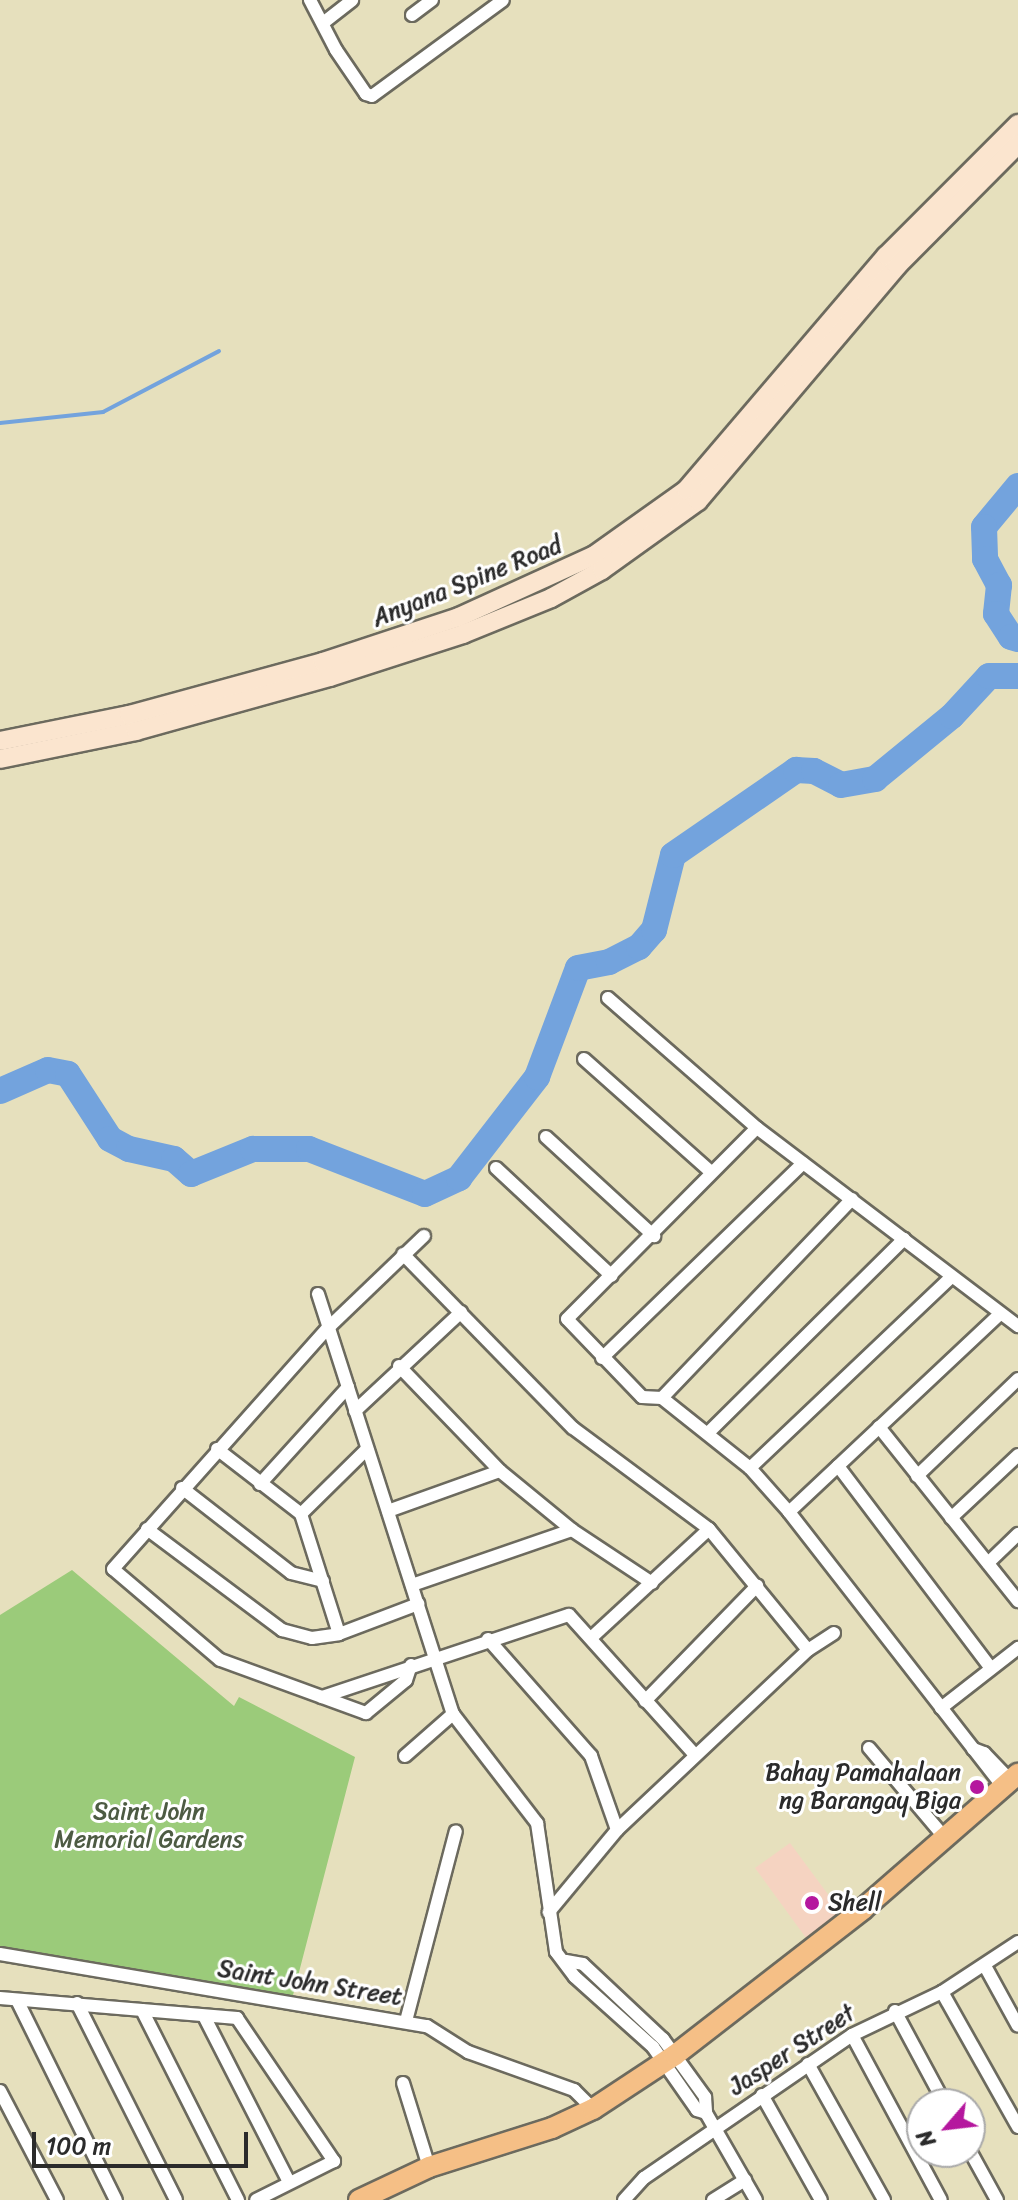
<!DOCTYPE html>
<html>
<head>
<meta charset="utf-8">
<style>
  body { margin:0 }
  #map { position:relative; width:1018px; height:2200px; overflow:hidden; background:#e6e0bd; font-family:Sriracha,sans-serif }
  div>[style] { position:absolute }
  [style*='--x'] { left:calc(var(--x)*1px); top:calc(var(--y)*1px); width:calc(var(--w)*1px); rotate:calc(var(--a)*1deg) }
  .built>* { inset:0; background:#f5d3c1 }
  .green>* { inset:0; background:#9bcb7a }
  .stream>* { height:4px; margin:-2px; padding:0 2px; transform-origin:2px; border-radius:2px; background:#73a3dd }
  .river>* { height:26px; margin:-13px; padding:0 13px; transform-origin:13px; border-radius:13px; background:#73a3dd }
  .roads { filter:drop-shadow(2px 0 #6c6a5e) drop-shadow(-2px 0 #6c6a5e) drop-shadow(0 2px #6c6a5e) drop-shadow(0 -2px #6c6a5e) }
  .minor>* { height:12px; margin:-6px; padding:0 6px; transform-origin:6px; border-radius:6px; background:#fff }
  .secondary>* { height:18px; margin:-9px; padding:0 9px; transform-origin:9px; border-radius:9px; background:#fbe5cf }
  .primary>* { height:20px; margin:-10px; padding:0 10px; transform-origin:10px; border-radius:10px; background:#f5bf86 }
  .dots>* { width:22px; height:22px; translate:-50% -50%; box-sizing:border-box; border:4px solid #fff; border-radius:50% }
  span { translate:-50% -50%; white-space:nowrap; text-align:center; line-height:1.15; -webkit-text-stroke:6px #fff; paint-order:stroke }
  .street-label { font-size:24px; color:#2b2b2b }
  .poi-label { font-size:24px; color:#2b2b2b }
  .right { translate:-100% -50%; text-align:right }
  .left { translate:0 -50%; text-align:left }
  .park-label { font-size:24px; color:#4d5b43 }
  .north { position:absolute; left:906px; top:2088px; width:80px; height:80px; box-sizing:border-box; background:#fff; border:2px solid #aaa; border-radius:50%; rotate:242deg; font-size:22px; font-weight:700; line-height:32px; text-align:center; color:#2b2b2b }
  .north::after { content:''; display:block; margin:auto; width:28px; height:36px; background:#b5179e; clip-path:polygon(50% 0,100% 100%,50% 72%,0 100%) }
  .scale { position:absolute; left:32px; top:2132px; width:216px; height:36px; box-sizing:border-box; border:4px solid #2b2b2b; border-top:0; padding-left:10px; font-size:24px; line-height:28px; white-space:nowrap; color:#2b2b2b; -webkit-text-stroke:6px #fff; paint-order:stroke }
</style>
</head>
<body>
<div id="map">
  <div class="built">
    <i style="clip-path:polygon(790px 1843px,844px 1916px,809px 1942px,755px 1868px)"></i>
  </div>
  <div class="green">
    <i style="clip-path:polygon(72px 1570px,234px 1706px,239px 1697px,355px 1757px,292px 1999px,0 1952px,0 1615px)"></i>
  </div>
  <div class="stream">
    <i style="--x:0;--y:423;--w:104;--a:-6.1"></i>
    <i style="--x:103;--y:412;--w:131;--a:-27.7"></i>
  </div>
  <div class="river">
    <i style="--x:1018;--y:486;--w:53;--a:129.7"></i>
    <i style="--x:984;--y:527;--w:32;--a:88"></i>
    <i style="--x:985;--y:559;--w:30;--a:62"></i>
    <i style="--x:999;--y:585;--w:29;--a:96"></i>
    <i style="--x:996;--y:614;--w:27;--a:57"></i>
    <i style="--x:1011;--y:637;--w:7;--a:16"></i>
    <i style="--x:0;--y:1091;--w:52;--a:-23.6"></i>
    <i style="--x:48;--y:1070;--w:20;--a:11"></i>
    <i style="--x:68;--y:1074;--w:77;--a:57.1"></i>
    <i style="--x:110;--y:1139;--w:21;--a:28"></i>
    <i style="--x:129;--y:1149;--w:46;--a:12.5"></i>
    <i style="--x:174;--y:1159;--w:23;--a:41"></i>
    <i style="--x:191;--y:1174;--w:67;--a:-22"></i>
    <i style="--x:253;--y:1149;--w:56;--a:0"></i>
    <i style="--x:309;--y:1149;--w:124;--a:21.2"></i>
    <i style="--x:425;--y:1194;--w:38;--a:-25"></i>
    <i style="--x:459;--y:1178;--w:128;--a:-52.3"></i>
    <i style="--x:537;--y:1077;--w:116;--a:-69.4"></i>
    <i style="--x:578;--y:968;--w:32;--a:-11"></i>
    <i style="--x:609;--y:962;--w:34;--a:-27"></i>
    <i style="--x:639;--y:947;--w:23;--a:-49"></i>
    <i style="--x:654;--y:930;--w:77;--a:-75.8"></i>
    <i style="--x:673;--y:855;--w:150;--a:-34.6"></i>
    <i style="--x:796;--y:770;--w:18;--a:3"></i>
    <i style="--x:814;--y:771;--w:30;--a:27"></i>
    <i style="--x:841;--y:785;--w:35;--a:-10"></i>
    <i style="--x:875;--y:779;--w:99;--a:-39.3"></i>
    <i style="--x:952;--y:716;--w:54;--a:-47.2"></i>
    <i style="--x:989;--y:676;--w:29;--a:0"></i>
  </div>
  <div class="roads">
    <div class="minor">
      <i style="--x:310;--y:0;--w:56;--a:62.5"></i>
      <i style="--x:336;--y:50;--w:53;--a:55.7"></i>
      <i style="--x:366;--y:94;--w:6;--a:18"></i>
      <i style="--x:372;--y:96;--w:162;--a:-36.2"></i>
      <i style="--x:412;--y:15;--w:25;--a:-37"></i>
      <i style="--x:323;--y:23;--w:37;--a:-38"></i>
      <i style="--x:608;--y:998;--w:198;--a:41.1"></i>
      <i style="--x:757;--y:1128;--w:328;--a:37.2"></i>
      <i style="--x:584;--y:1059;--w:170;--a:41.7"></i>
      <i style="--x:546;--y:1137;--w:147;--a:42.5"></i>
      <i style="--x:496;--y:1168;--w:158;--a:43"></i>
      <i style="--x:852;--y:1199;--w:275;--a:133.7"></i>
      <i style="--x:662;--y:1398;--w:112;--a:38.5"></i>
      <i style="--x:750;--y:1468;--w:59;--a:48.4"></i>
      <i style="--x:789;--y:1512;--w:348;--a:52.1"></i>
      <i style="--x:403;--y:1254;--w:243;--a:45.7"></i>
      <i style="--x:573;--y:1428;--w:169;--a:36.6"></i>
      <i style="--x:709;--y:1529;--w:156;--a:50.7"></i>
      <i style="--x:808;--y:1650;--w:262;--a:136.7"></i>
      <i style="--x:617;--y:1830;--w:107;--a:129.7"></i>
      <i style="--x:318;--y:1294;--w:441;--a:72.2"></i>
      <i style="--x:453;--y:1714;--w:138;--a:52.4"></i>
      <i style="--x:537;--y:1823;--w:130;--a:81.6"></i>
      <i style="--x:556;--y:1952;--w:31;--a:53"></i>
      <i style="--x:575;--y:1977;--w:105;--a:41.9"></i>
      <i style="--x:653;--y:2047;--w:77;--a:55.1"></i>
      <i style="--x:697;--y:2110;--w:9;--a:18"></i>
      <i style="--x:706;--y:2113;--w:100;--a:60.1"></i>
      <i style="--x:602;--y:1358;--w:280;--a:-44.1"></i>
      <i style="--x:399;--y:1366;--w:146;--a:46.1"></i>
      <i style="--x:500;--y:1471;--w:93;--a:39.3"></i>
      <i style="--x:572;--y:1530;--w:96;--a:33.5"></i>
      <i style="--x:662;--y:1398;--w:20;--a:-177"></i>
      <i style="--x:642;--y:1397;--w:108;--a:-133.9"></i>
      <i style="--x:567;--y:1319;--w:269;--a:-45.2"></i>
      <i style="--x:355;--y:1411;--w:145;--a:-43"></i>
      <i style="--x:879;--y:1427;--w:223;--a:51.4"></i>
      <i style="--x:708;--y:1433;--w:276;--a:-44.7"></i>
      <i style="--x:217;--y:1449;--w:106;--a:37.7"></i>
      <i style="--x:301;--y:1514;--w:93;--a:-44.6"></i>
      <i style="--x:838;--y:1466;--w:253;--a:52.9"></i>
      <i style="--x:750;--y:1468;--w:277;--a:-43.5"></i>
      <i style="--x:917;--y:1476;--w:140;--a:-43.8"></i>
      <i style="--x:260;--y:1484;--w:131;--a:-47.8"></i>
      <i style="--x:182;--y:1488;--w:138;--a:37.9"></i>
      <i style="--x:291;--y:1573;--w:33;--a:14"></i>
      <i style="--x:388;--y:1511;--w:119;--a:-19.7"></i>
      <i style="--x:789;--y:1512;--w:288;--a:-43.2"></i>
      <i style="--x:301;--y:1514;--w:126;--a:72.4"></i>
      <i style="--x:951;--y:1518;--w:92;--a:-43.2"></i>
      <i style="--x:147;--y:1529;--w:169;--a:36.8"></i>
      <i style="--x:282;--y:1630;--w:31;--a:15"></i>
      <i style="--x:312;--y:1638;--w:27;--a:-8"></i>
      <i style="--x:339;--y:1634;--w:85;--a:-20.8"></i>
      <i style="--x:988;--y:1563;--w:42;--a:-44"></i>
      <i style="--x:412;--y:1585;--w:169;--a:-19"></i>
      <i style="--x:592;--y:1637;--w:159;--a:-42.7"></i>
      <i style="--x:488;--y:1639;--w:156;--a:48.6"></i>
      <i style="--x:591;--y:1756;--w:78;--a:70.6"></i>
      <i style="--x:808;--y:1650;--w:31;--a:-33"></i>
      <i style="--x:411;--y:1665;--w:16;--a:108"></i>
      <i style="--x:406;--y:1680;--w:52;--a:140.5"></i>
      <i style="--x:366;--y:1713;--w:155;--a:-160"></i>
      <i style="--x:220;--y:1660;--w:140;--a:-139.6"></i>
      <i style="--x:113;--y:1569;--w:323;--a:-48.3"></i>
      <i style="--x:328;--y:1328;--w:133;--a:-43.8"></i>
      <i style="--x:322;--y:1697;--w:260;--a:-18.4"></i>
      <i style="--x:569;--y:1615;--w:188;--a:48"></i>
      <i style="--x:645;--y:1701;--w:161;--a:-45.8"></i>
      <i style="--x:941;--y:1708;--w:98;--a:-37.9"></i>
      <i style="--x:869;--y:1748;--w:118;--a:49.8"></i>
      <i style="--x:973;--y:1749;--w:12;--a:20"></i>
      <i style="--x:984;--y:1753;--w:39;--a:46"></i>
      <i style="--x:405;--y:1756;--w:64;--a:-41.2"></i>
      <i style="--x:0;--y:1954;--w:433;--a:9.6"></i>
      <i style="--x:427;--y:2026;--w:49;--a:32.4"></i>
      <i style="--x:468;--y:2052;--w:113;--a:19.7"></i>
      <i style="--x:574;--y:2090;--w:27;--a:45"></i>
      <i style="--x:566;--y:1961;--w:17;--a:10"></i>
      <i style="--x:583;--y:1964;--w:110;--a:43.2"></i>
      <i style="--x:663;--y:2039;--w:72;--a:54.1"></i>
      <i style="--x:705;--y:2097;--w:16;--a:86"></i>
      <i style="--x:985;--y:1966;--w:68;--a:61.2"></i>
      <i style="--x:942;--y:1992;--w:155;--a:60.6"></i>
      <i style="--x:0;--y:1998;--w:238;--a:4.8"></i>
      <i style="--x:237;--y:2018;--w:173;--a:55.9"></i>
      <i style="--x:334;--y:2161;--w:87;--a:153.4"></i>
      <i style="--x:17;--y:2000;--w:223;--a:63.7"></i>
      <i style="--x:77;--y:2003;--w:220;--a:63.3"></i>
      <i style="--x:142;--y:2010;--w:213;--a:63.2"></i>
      <i style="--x:895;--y:2011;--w:106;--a:61.7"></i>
      <i style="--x:204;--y:2016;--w:186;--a:62.9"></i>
      <i style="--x:406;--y:2021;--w:196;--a:-75.3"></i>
      <i style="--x:852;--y:2035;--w:187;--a:61.7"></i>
      <i style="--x:808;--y:2064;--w:156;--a:60.8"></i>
      <i style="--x:403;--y:2083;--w:88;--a:72.8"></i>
      <i style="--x:0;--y:2091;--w:123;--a:62.4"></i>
      <i style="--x:762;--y:2095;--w:120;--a:60.7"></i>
      <i style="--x:970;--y:2151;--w:56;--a:61.1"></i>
      <i style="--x:624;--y:2200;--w:30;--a:-48"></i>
      <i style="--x:644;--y:2178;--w:252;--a:-34.5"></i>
      <i style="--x:852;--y:2035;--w:100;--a:-25.5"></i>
      <i style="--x:942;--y:1992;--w:91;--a:-33.3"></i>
      <i style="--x:713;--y:2200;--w:38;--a:-32"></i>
    </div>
    <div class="secondary">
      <i style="--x:0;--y:741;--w:132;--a:-11.4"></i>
      <i style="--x:129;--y:715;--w:201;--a:-15.3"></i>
      <i style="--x:323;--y:662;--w:143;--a:-18.3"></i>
      <i style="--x:459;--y:617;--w:147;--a:-24.5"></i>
      <i style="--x:593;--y:556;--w:114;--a:-35.4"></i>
      <i style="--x:686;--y:490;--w:308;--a:-49.5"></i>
      <i style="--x:886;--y:256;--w:187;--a:-45"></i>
      <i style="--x:0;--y:759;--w:139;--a:-11.6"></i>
      <i style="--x:136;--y:731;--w:201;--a:-15.6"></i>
      <i style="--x:330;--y:677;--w:140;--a:-17.9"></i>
      <i style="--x:463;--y:634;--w:95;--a:-22.2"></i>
      <i style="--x:551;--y:598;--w:58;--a:-28.8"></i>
      <i style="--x:602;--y:570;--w:118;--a:-35.7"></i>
      <i style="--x:698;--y:501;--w:308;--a:-49.7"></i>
      <i style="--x:897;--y:266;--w:172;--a:-45.2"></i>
    </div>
    <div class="primary">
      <i style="--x:359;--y:2200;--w:77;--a:-25.2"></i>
      <i style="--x:429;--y:2167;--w:129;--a:-17.6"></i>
      <i style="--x:552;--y:2128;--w:45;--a:-24.9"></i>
      <i style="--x:593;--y:2109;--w:98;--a:-33.4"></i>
      <i style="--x:675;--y:2055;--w:238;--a:-37.8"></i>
      <i style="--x:863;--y:1909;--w:206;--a:-41.1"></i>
    </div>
  </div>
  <div class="dots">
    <i style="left:977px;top:1787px;background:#b5179e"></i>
    <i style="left:812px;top:1903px;background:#b5179e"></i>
  </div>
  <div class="street-label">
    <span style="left:467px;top:582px;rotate:-22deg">Anyana Spine Road</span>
    <span style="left:310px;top:1983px;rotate:9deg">Saint John Street</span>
    <span style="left:792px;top:2050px;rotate:-33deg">Jasper Street</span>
  </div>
  <div class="poi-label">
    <span class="right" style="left:961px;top:1787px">Bahay Pamahalaan<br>ng Barangay Biga</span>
    <span class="left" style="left:828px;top:1903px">Shell</span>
  </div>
  <div class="park-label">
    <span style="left:149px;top:1826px">Saint John<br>Memorial Gardens</span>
  </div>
  <div class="north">N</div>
  <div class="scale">100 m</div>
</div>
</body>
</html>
